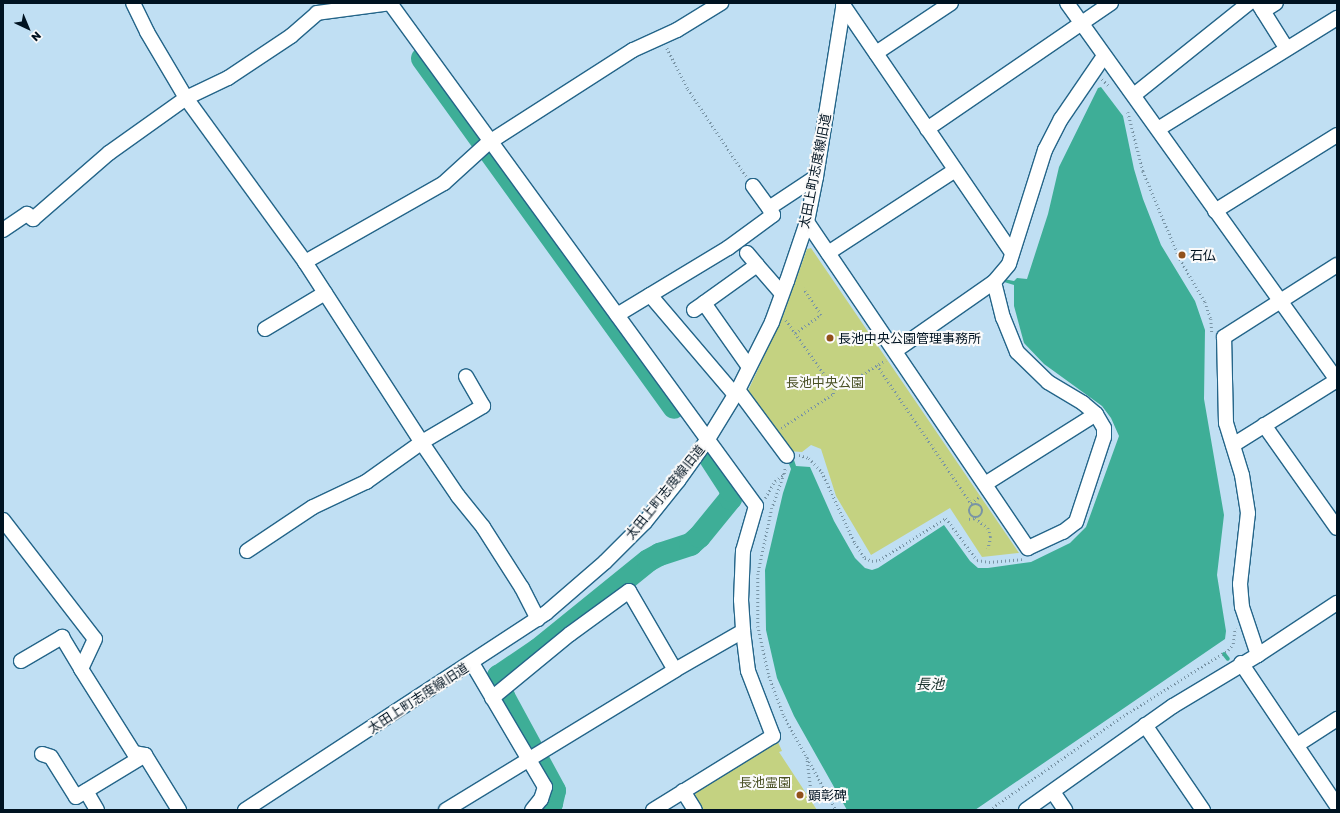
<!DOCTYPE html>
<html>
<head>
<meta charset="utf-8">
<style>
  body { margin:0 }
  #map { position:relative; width:1340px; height:813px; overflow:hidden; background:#c0dff3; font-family:"Golos Text","Noto Sans JP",sans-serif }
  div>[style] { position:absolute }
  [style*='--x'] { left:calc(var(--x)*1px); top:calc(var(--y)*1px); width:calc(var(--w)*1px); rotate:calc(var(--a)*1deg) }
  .green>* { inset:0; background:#c4d281 }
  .water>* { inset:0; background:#3eae97 }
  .stream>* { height:4px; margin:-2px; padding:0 2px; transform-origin:2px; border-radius:2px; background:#3eae97 }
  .river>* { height:23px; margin:-11.5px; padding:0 11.5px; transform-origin:11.5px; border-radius:11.5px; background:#3eae97 }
  .path>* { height:2.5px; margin-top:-1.25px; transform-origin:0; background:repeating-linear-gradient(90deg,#7994a5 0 1px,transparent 0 4px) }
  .path>.ring { margin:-1.25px; padding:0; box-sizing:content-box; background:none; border:2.5px solid #7994a5; border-radius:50% }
  .roads { filter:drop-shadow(1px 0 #246589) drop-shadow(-1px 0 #246589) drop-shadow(0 1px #246589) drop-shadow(0 -1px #246589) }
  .minor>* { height:14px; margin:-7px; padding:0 7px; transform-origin:7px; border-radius:7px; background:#fff }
  .dots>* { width:11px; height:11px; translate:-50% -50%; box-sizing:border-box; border:2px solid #fafafa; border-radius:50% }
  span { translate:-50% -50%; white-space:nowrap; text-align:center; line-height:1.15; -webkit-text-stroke:4px #fafafa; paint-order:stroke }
  .street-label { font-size:13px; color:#001321 }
  .poi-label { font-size:13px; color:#001321 }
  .left { translate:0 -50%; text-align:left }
  .park-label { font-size:13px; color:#495024 }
  .water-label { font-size:14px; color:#1c352f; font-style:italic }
  .frame { position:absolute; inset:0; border:4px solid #001321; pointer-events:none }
  .north { position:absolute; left:8px; top:8px; width:40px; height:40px; -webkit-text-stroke:3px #fafafa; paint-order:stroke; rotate:136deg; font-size:11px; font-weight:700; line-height:16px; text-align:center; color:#001321 }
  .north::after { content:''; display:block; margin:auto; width:14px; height:18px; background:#001321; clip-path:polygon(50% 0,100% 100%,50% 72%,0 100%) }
</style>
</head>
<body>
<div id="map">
  <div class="green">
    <i style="clip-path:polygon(811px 248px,1019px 553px,982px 557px,950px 508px,871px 555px,836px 496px,821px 449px,811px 445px,802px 452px,787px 451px,746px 395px,783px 316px,807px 249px)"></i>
    <i style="clip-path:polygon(778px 742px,782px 751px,779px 752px,817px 810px,702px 810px,694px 798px,697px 790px)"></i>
  </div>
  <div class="water">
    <i style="clip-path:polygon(1101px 87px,1123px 116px,1134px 169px,1143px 199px,1161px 245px,1195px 301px,1205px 330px,1204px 399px,1224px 515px,1217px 575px,1226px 631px,1225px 639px,975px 810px,847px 810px,794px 716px,777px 678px,766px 630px,765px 570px,783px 493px,791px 469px,789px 464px,794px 460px,796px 466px,810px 467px,834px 521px,855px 558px,865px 568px,872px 570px,878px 568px,944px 525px,970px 561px,978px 568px,988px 568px,1031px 562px,1070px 543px,1086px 527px,1119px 436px,1111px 418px,1102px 406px,1044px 364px,1024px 343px,1014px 306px,1014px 285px,1004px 282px,1004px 279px,1014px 281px,1017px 278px,1027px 279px,1048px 214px,1059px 167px,1098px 88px)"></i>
  </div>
  <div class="stream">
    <i style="--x:1224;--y:654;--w:6;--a:51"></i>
  </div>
  <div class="river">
    <i style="--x:422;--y:58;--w:430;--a:54.2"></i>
    <i style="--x:544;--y:810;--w:10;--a:-45"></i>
    <i style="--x:551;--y:803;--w:13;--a:-77"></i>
    <i style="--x:554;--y:790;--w:107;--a:-118.5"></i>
    <i style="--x:503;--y:696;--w:21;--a:-104"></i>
    <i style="--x:498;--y:676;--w:48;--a:-34"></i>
    <i style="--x:538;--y:649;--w:141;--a:-39"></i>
    <i style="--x:648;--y:560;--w:13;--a:-29"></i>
    <i style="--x:659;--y:554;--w:33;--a:-18"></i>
    <i style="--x:690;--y:544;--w:12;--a:-42"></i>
    <i style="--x:699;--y:536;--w:49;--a:-50.8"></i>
    <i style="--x:730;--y:498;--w:8;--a:-83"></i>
    <i style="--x:731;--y:490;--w:40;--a:-122.9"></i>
  </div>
  <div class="path">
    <i style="--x:667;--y:48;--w:46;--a:62.9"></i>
    <i style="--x:688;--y:89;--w:105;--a:56.3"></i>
    <i style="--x:1102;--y:79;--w:11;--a:45"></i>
    <i style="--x:1128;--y:112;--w:61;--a:75.7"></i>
    <i style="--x:1143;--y:171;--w:95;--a:67.2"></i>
    <i style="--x:1180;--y:259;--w:50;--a:59.8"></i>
    <i style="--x:1205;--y:302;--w:18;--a:71"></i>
    <i style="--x:1211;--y:319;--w:13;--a:86"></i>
    <i style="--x:786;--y:320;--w:83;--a:54.8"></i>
    <i style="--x:795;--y:333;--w:32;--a:-35"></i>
    <i style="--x:821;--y:315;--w:32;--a:-124"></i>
    <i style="--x:877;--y:365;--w:169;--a:55.8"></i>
    <i style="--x:781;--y:428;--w:62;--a:-33.2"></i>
    <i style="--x:833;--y:394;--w:6;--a:-81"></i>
    <i style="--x:834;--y:388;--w:18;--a:-34"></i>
    <i style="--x:849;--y:378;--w:6;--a:9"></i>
    <i style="--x:855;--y:379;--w:36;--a:-32"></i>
    <i style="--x:799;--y:455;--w:10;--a:17"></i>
    <i style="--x:809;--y:458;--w:19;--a:47"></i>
    <i style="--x:822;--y:472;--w:78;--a:65.1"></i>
    <i style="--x:855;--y:543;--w:18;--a:56"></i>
    <i style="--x:865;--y:558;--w:8;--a:23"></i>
    <i style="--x:872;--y:561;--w:7;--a:-8"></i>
    <i style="--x:879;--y:560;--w:79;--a:-32.1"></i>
    <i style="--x:946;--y:518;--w:52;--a:53.6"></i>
    <i style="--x:977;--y:560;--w:12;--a:9"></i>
    <i style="--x:989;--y:562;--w:33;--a:-5"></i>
    <i style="--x:784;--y:474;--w:36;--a:109"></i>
    <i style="--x:772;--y:508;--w:67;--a:102"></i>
    <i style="--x:758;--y:574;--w:52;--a:90"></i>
    <i style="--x:758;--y:626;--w:51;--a:77.6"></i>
    <i style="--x:769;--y:676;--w:43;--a:69.4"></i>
    <i style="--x:784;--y:716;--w:107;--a:61"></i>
    <i style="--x:765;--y:498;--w:20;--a:-60"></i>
    <i style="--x:775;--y:481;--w:11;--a:-38"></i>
    <i style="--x:784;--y:474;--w:6;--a:-81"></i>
    <i style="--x:971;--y:503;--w:11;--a:-38"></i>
    <i class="ring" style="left:969px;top:504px;width:11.5px;height:11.5px"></i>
    <i style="--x:969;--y:519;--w:6;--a:-9"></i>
    <i style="--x:975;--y:518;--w:16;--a:38"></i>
    <i style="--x:988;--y:528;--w:9;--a:72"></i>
    <i style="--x:991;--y:537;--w:12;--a:104"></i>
    <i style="--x:807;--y:757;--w:35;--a:83"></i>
    <i style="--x:811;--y:792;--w:6;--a:108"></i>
    <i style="--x:989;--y:810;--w:160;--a:-35.1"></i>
    <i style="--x:1120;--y:718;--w:128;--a:-32.2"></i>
    <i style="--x:1228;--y:650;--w:8;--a:-50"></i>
    <i style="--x:1233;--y:644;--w:16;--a:-83"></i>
  </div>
  <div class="roads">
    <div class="minor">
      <i style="--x:133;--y:3;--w:32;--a:64"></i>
      <i style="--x:147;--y:32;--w:77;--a:59.4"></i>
      <i style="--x:186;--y:98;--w:203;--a:54"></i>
      <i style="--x:305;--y:262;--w:219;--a:57.1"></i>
      <i style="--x:424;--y:446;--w:60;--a:55.8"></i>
      <i style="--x:458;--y:496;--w:40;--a:51"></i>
      <i style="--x:483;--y:527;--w:72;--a:57.4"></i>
      <i style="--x:522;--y:588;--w:35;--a:63"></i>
      <i style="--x:390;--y:3;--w:622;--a:53.96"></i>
      <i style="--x:756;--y:506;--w:47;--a:106.1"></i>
      <i style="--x:743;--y:551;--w:49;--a:92.3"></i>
      <i style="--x:741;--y:600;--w:31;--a:86"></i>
      <i style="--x:743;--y:631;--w:40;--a:82.9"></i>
      <i style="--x:748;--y:671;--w:70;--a:69"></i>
      <i style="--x:773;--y:736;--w:141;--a:148.3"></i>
      <i style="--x:1067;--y:3;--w:464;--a:54.4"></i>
      <i style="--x:1258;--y:3;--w:54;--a:57.8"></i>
      <i style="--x:843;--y:5;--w:300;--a:55.7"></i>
      <i style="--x:1263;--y:11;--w:15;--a:-32"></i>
      <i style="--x:876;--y:53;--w:90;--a:-33.7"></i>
      <i style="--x:1134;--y:95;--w:147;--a:-38.7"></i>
      <i style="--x:927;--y:129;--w:223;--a:-34.4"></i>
      <i style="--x:1158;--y:129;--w:211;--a:-31.8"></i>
      <i style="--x:753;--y:186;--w:27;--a:54"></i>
      <i style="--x:769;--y:208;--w:56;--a:-33.4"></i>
      <i style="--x:1215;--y:211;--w:144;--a:-31.9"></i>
      <i style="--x:807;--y:222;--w:394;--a:55.9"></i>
      <i style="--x:1028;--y:548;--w:38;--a:-25"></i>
      <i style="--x:1063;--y:532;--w:16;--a:-38"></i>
      <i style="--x:1076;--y:522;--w:89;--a:-71.8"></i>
      <i style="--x:1104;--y:437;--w:9;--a:-90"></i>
      <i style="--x:1104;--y:428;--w:16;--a:-120"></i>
      <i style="--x:1096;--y:414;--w:17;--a:-140"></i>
      <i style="--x:1083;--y:403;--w:41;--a:-149"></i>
      <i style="--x:1048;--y:382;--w:43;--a:-135.9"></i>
      <i style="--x:1017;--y:352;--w:37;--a:-112"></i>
      <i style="--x:1003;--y:318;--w:37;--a:-104"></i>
      <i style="--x:3;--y:230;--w:29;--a:-34"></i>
      <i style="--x:27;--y:214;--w:8;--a:40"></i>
      <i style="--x:33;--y:219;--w:101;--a:-41"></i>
      <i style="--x:109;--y:153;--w:95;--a:-35.5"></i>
      <i style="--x:186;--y:98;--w:47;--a:-25.5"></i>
      <i style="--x:228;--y:78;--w:76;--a:-33.7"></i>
      <i style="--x:291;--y:36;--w:35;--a:-41"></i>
      <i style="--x:317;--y:13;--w:75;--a:-7.7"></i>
      <i style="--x:747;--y:253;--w:16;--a:50"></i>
      <i style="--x:828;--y:253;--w:150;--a:-33.1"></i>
      <i style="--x:305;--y:262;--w:160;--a:-29.6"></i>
      <i style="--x:444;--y:183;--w:59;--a:-42.3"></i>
      <i style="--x:488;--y:143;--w:172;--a:-32.7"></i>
      <i style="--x:633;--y:50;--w:48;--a:-24.4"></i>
      <i style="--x:677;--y:30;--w:52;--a:-31.5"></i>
      <i style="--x:650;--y:295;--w:131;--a:49.6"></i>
      <i style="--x:694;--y:310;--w:12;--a:-35"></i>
      <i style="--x:617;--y:315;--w:130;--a:-31.1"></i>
      <i style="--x:728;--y:248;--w:56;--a:-36.3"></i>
      <i style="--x:773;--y:215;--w:8;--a:-120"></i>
      <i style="--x:265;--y:329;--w:70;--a:-31"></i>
      <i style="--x:895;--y:351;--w:121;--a:-34.9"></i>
      <i style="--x:994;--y:282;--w:23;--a:-50"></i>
      <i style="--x:1009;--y:264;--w:120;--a:-72.5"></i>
      <i style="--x:1045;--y:150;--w:35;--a:-63"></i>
      <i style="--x:1061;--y:119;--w:76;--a:-55.7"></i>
      <i style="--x:749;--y:367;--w:78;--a:-125.1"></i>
      <i style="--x:704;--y:303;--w:65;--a:-35.6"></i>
      <i style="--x:757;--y:265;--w:37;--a:49"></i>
      <i style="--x:738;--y:390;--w:82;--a:53.4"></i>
      <i style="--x:1264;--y:425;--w:126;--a:54.7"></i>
      <i style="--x:1233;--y:445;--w:123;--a:-32"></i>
      <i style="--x:985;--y:484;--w:131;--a:-32.2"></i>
      <i style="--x:3;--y:520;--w:150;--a:52.3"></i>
      <i style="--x:95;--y:639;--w:33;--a:115"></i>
      <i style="--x:81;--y:669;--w:99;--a:57.8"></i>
      <i style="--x:134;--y:753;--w:11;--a:10"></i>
      <i style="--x:145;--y:755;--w:65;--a:58.3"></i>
      <i style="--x:247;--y:551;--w:79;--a:-33.7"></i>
      <i style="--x:313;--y:507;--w:59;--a:-25.3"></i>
      <i style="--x:366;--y:482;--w:69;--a:-35.5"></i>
      <i style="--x:422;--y:442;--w:71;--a:-30.5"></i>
      <i style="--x:483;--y:406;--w:34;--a:-120"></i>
      <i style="--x:1258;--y:655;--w:51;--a:-108.4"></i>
      <i style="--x:1242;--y:607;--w:23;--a:-95"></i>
      <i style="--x:1240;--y:584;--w:71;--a:-83.6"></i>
      <i style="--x:1248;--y:513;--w:38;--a:-99"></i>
      <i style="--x:1242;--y:475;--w:54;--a:-107.1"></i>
      <i style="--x:1226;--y:423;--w:86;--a:-91.3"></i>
      <i style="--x:1224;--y:337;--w:134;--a:-32.5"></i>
      <i style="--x:21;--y:661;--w:48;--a:-30.3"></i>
      <i style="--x:62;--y:637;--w:37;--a:59"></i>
      <i style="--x:472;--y:663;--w:144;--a:59.5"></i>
      <i style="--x:545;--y:787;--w:13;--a:108"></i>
      <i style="--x:541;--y:799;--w:14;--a:129"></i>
      <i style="--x:1241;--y:663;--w:172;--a:56.1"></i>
      <i style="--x:492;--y:698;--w:101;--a:-39.4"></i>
      <i style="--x:570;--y:634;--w:73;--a:-36.1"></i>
      <i style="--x:629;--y:591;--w:91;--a:59.8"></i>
      <i style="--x:1145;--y:725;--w:103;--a:55.7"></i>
      <i style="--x:1297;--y:745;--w:48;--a:-33"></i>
      <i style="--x:42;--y:754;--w:9;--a:18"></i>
      <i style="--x:51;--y:757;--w:47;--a:58"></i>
      <i style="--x:76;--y:797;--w:81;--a:-31.3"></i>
      <i style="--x:86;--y:791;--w:22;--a:60"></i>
      <i style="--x:683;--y:791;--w:22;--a:58"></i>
      <i style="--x:1053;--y:792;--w:22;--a:56"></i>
      <i style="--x:245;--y:810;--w:360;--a:-33.2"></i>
      <i style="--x:546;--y:613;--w:78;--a:-40.8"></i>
      <i style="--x:605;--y:562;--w:57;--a:-45"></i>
      <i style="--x:645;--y:522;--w:53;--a:-51.2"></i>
      <i style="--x:678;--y:481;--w:52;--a:-54.5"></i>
      <i style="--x:708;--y:439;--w:57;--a:-58.5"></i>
      <i style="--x:738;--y:390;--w:76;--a:-63.4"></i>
      <i style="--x:772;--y:322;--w:44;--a:-69.9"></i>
      <i style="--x:787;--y:281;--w:62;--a:-71.3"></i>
      <i style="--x:807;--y:222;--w:46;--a:-78.7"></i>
      <i style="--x:816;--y:177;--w:176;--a:-80.9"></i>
      <i style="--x:446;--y:810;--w:268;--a:-31.4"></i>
      <i style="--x:675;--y:670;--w:78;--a:-29.8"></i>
      <i style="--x:1026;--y:810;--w:180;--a:-35.3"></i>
      <i style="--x:1173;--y:706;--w:99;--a:-31"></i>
      <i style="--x:1258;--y:655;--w:95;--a:-33.4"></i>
    </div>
  </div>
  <div class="dots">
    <i style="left:1182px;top:255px;background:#91511a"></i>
    <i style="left:830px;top:338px;background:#91511a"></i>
    <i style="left:800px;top:795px;background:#91511a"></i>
  </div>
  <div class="street-label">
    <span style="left:815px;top:171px;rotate:-79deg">太田上町志度線旧道</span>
    <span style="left:665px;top:492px;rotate:-51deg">太田上町志度線旧道</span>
    <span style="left:418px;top:698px;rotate:-33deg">太田上町志度線旧道</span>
  </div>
  <div class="poi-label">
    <span class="left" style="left:1190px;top:255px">石仏</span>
    <span class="left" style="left:838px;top:338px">長池中央公園管理事務所</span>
    <span class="left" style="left:808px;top:795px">顕彰碑</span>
  </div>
  <div class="park-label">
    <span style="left:825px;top:382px">長池中央公園</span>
    <span style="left:765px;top:782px">長池霊園</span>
  </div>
  <div class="water-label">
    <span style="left:930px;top:684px">長池</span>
  </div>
  <div class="frame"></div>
  <div class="north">N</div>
</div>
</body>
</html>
